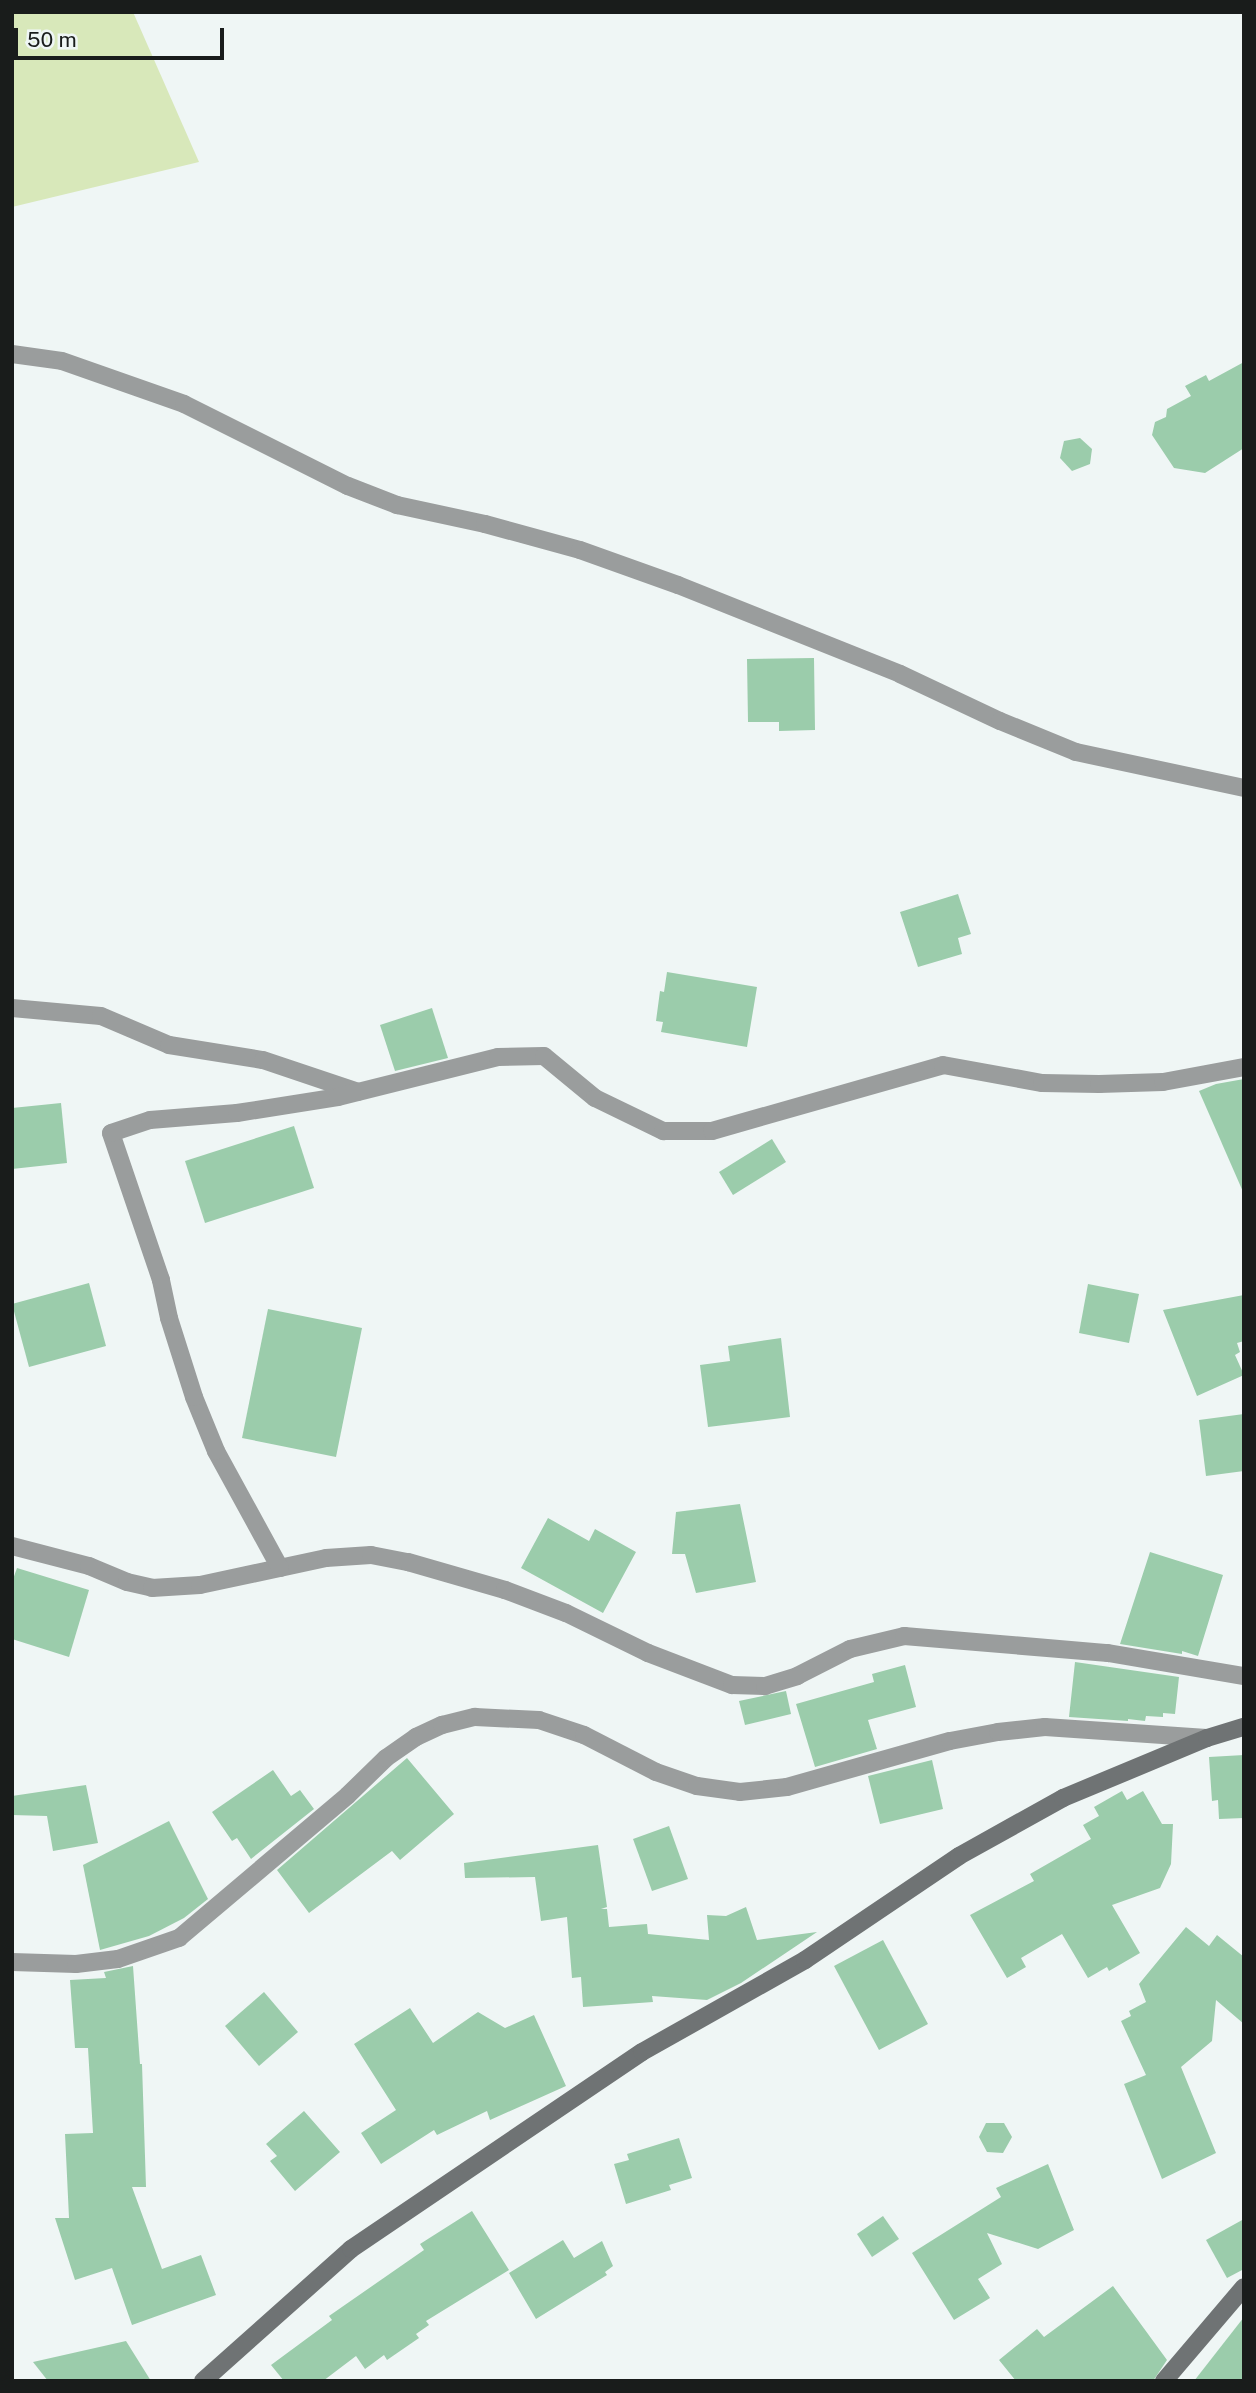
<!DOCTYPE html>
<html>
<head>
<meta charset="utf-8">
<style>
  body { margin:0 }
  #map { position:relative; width:1256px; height:2393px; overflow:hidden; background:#eff6f5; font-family:"Public Sans",sans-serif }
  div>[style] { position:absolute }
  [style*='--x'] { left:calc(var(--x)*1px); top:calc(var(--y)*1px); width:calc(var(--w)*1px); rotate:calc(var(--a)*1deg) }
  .green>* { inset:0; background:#d8e8ba }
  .building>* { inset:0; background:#9bccab }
  .street>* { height:18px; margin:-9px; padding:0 9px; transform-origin:9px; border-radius:9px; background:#9a9d9d }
  .secondary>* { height:18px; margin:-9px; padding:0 9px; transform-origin:9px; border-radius:9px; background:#6f7374 }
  span { translate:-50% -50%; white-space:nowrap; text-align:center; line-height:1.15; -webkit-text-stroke:5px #eff6f5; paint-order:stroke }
  .frame { position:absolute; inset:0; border:14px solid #191c1b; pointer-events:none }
  .scale { position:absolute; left:14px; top:28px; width:210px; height:32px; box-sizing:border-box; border:4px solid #191c1b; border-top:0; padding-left:9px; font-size:21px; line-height:24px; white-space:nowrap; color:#191c1b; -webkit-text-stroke:5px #eff6f5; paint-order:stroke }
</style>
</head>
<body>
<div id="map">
  <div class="green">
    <i style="clip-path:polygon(12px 12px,133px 12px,199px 162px,12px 207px)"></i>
  </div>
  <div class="building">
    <i style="clip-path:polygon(1244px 362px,1244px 448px,1205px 473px,1174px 468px,1152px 435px,1155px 422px,1166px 417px,1167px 409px,1191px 396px,1185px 386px,1206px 375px,1209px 381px)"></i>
    <i style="clip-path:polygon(1080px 438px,1092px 449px,1090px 464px,1072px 471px,1060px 458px,1064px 441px)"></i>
    <i style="clip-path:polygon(814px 658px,815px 730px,779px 731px,779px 722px,748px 722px,747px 659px)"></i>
    <i style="clip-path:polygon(958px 894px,971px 934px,958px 938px,962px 954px,918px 967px,900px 912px)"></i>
    <i style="clip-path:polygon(667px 972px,757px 987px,747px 1047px,661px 1032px,663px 1022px,656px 1021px,660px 991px,664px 992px)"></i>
    <i style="clip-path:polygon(432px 1008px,448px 1058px,395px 1071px,380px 1025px)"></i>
    <i style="clip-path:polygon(1244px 1079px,1244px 1194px,1199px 1091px,1216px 1084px)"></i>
    <i style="clip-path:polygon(61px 1103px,67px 1163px,12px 1169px,12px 1108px)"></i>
    <i style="clip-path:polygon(294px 1126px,314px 1188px,205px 1223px,185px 1161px)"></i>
    <i style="clip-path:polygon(772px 1139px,786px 1162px,733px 1195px,719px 1172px)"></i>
    <i style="clip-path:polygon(89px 1283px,106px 1346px,29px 1367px,12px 1304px)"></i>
    <i style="clip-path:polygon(1088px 1284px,1139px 1294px,1129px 1343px,1079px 1333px)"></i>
    <i style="clip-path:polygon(1244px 1295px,1244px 1341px,1237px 1343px,1240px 1352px,1235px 1355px,1244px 1375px,1197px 1396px,1163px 1310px)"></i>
    <i style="clip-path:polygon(268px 1309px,362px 1328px,336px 1457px,242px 1438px)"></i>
    <i style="clip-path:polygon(781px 1338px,790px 1417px,708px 1427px,700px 1365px,730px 1361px,728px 1346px)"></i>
    <i style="clip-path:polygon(1244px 1414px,1244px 1471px,1206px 1476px,1199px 1420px)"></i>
    <i style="clip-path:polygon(740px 1504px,756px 1582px,696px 1593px,685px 1554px,672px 1554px,676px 1512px)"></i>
    <i style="clip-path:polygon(548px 1518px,589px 1541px,595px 1529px,636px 1552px,603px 1613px,521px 1568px)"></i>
    <i style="clip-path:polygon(1150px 1552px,1223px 1575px,1198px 1656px,1182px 1651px,1182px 1654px,1120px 1644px)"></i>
    <i style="clip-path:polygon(17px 1568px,89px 1590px,69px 1657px,12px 1639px,12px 1582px)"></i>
    <i style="clip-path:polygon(1075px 1662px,1179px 1677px,1175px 1714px,1163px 1713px,1163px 1717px,1146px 1716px,1145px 1721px,1128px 1719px,1128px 1721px,1069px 1717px)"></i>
    <i style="clip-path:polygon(905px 1665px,916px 1707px,868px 1720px,877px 1749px,815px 1767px,796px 1704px,874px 1682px,872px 1674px)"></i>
    <i style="clip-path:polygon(786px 1691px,791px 1714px,745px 1725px,739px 1701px)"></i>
    <i style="clip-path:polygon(1244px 1755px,1244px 1818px,1219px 1819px,1218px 1800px,1212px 1801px,1209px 1757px)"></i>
    <i style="clip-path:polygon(407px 1758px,454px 1814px,400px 1860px,392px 1851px,309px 1913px,277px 1870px)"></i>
    <i style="clip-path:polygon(932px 1760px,943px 1809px,880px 1824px,868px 1776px)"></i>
    <i style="clip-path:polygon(273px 1770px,291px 1796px,300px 1790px,314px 1809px,251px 1859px,237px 1838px,232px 1841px,212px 1812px)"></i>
    <i style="clip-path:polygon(86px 1785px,98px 1843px,53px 1851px,47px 1816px,12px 1815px,12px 1796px)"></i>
    <i style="clip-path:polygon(1122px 1791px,1127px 1800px,1143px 1791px,1162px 1824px,1173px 1824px,1171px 1864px,1160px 1888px,1112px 1905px,1140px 1953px,1109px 1971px,1107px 1967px,1088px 1978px,1062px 1934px,1021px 1958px,1026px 1967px,1007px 1978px,970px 1915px,1034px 1881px,1030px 1874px,1091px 1839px,1083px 1825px,1099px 1816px,1094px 1807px)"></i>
    <i style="clip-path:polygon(169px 1821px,208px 1899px,184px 1918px,149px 1936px,100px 1950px,83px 1865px)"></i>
    <i style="clip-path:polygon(669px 1826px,688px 1879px,652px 1891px,633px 1839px)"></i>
    <i style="clip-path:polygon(598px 1845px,607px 1907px,601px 1909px,607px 1909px,609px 1927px,647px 1924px,648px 1934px,709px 1940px,707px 1915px,726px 1916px,746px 1907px,757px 1940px,817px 1932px,741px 1983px,707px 2000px,652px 1996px,653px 2002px,583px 2007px,581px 1977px,572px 1978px,567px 1917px,541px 1921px,535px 1877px,465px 1878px,464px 1863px)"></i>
    <i style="clip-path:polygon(1186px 1927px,1209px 1946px,1217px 1935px,1244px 1957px,1244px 2024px,1216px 2000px,1212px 2041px,1181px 2067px,1216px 2153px,1162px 2179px,1124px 2084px,1146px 2075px,1121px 2021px,1131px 2016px,1129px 2011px,1146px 2002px,1139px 1984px)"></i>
    <i style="clip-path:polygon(883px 1940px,928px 2024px,879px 2050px,834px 1966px)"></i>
    <i style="clip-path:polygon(133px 1966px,140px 2064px,142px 2064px,146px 2187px,132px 2187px,162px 2269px,201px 2255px,216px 2295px,132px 2325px,112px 2268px,75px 2280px,55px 2218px,69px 2218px,65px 2134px,93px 2133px,88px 2048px,75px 2048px,70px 1980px,106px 1978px,104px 1972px)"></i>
    <i style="clip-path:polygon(264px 1992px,298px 2032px,259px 2066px,225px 2026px)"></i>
    <i style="clip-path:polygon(410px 2008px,433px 2043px,478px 2012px,505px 2028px,534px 2015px,566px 2086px,490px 2120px,487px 2111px,437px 2135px,434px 2130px,381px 2164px,361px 2133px,396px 2110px,354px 2044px)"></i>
    <i style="clip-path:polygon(304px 2111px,340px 2152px,295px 2191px,270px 2161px,277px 2156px,266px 2144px)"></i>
    <i style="clip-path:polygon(986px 2123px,1004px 2123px,1012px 2137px,1003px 2153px,987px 2152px,979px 2137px)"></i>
    <i style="clip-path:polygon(679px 2138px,692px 2178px,669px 2185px,671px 2190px,626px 2204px,614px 2164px,629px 2160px,627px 2154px)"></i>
    <i style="clip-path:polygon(1048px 2164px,1074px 2230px,1038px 2249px,987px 2233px,1002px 2264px,978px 2279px,990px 2298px,954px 2320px,912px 2253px,1001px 2197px,996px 2188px)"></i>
    <i style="clip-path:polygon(472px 2211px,509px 2270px,426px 2321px,429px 2325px,416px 2334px,419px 2338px,387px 2360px,384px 2355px,365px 2369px,356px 2356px,323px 2381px,284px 2381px,271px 2365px,332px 2320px,329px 2316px,424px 2250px,420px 2244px)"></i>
    <i style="clip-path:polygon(883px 2216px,899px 2239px,872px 2257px,857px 2234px)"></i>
    <i style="clip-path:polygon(1244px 2219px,1244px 2269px,1227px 2278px,1206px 2240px)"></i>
    <i style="clip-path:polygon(563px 2240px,574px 2258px,602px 2241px,613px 2266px,605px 2272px,607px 2275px,536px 2319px,509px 2273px)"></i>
    <i style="clip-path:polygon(1113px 2286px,1167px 2360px,1153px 2381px,1016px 2381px,999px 2360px,1037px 2329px,1044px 2337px)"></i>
    <i style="clip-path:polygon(1244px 2317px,1244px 2381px,1194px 2381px)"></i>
    <i style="clip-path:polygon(126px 2341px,151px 2381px,48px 2381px,33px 2362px)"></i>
  </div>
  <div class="street">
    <i style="--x:12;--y:354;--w:50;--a:8"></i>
    <i style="--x:62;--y:361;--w:129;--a:19.4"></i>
    <i style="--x:184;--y:404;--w:183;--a:26.6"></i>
    <i style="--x:348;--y:486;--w:53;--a:21.2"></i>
    <i style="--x:397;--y:505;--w:90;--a:12.2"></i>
    <i style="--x:485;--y:524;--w:98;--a:15.3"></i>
    <i style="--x:580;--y:550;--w:104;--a:19.7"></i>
    <i style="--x:678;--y:585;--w:239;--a:21.8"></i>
    <i style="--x:900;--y:674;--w:110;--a:25.2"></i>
    <i style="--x:1000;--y:721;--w:82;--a:22.2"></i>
    <i style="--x:1076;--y:752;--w:172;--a:12.1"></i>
    <i style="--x:12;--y:1008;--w:89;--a:5.1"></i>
    <i style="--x:101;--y:1016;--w:74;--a:23.1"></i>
    <i style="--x:169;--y:1045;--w:95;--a:9.1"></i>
    <i style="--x:263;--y:1060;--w:100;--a:18.6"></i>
    <i style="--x:12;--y:1546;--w:80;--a:14.6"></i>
    <i style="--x:89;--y:1566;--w:41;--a:22.8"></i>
    <i style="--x:127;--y:1582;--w:26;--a:13"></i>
    <i style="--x:152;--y:1588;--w:48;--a:-3.6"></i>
    <i style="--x:200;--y:1585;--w:129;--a:-12.1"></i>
    <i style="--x:326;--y:1558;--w:45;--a:-3.8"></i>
    <i style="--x:371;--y:1555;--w:38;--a:11"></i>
    <i style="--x:408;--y:1562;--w:101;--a:16.1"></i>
    <i style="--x:505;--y:1590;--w:65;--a:20.7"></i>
    <i style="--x:566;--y:1613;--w:91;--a:26"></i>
    <i style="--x:648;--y:1653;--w:90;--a:20.9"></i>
    <i style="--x:732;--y:1685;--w:33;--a:2"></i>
    <i style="--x:765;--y:1686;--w:34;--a:-17"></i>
    <i style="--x:797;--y:1676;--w:59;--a:-27"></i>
    <i style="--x:850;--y:1649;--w:56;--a:-13.5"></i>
    <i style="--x:904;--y:1636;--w:205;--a:4.8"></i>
    <i style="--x:1108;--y:1653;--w:138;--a:9.6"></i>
    <i style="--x:280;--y:1568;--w:133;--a:-118.7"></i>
    <i style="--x:216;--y:1451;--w:58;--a:-112.2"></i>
    <i style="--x:194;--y:1397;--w:83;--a:-107.6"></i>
    <i style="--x:169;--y:1318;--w:39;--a:-102"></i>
    <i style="--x:161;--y:1280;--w:155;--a:-108.8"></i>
    <i style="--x:111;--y:1133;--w:41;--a:-18.4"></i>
    <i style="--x:150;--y:1120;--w:87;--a:-4.6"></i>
    <i style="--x:237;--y:1113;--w:102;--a:-9"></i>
    <i style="--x:338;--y:1097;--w:165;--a:-14"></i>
    <i style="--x:498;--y:1057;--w:46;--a:-1.2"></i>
    <i style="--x:544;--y:1056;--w:66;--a:39.5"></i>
    <i style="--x:595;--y:1098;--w:76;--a:25.9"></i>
    <i style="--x:663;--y:1131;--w:49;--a:0"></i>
    <i style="--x:712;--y:1131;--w:240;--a:-15.9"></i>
    <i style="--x:943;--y:1065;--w:101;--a:10.3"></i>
    <i style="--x:1042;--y:1083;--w:57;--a:1"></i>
    <i style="--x:1099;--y:1084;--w:64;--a:-1.8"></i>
    <i style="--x:1163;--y:1082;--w:82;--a:-10.5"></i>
    <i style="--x:12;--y:1962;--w:64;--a:1.8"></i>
    <i style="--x:76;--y:1964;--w:42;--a:-6.8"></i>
    <i style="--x:118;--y:1959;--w:65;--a:-19"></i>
    <i style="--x:179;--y:1938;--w:221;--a:-40.2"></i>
    <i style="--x:348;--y:1795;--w:53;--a:-44.2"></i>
    <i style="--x:386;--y:1758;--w:37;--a:-35"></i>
    <i style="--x:416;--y:1737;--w:29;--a:-25"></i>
    <i style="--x:442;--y:1725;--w:34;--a:-14"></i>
    <i style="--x:475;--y:1717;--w:64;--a:2.7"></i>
    <i style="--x:539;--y:1720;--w:47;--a:18.4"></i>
    <i style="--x:584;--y:1735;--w:81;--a:27.2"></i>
    <i style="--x:656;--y:1772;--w:43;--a:18.9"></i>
    <i style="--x:697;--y:1786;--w:43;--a:7.9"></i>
    <i style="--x:740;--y:1792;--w:47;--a:-6.1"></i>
    <i style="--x:787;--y:1787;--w:169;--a:-15.8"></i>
    <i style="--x:950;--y:1741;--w:49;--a:-10.6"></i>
    <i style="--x:998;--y:1732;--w:47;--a:-6.1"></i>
    <i style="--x:1045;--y:1727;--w:162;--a:3.9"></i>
  </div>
  <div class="secondary">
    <i style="--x:203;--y:2381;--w:198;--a:-41.7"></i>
    <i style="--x:351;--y:2249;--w:351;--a:-34.1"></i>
    <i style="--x:642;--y:2052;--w:187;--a:-29.4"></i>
    <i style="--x:805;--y:1960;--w:186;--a:-34"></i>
    <i style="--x:959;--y:1856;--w:119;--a:-29.1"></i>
    <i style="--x:1063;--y:1798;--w:156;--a:-22.6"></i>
    <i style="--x:1207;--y:1738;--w:39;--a:-17"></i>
    <i style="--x:1164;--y:2381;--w:123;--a:-49.6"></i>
  </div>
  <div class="frame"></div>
  <div class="scale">50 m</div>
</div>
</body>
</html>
